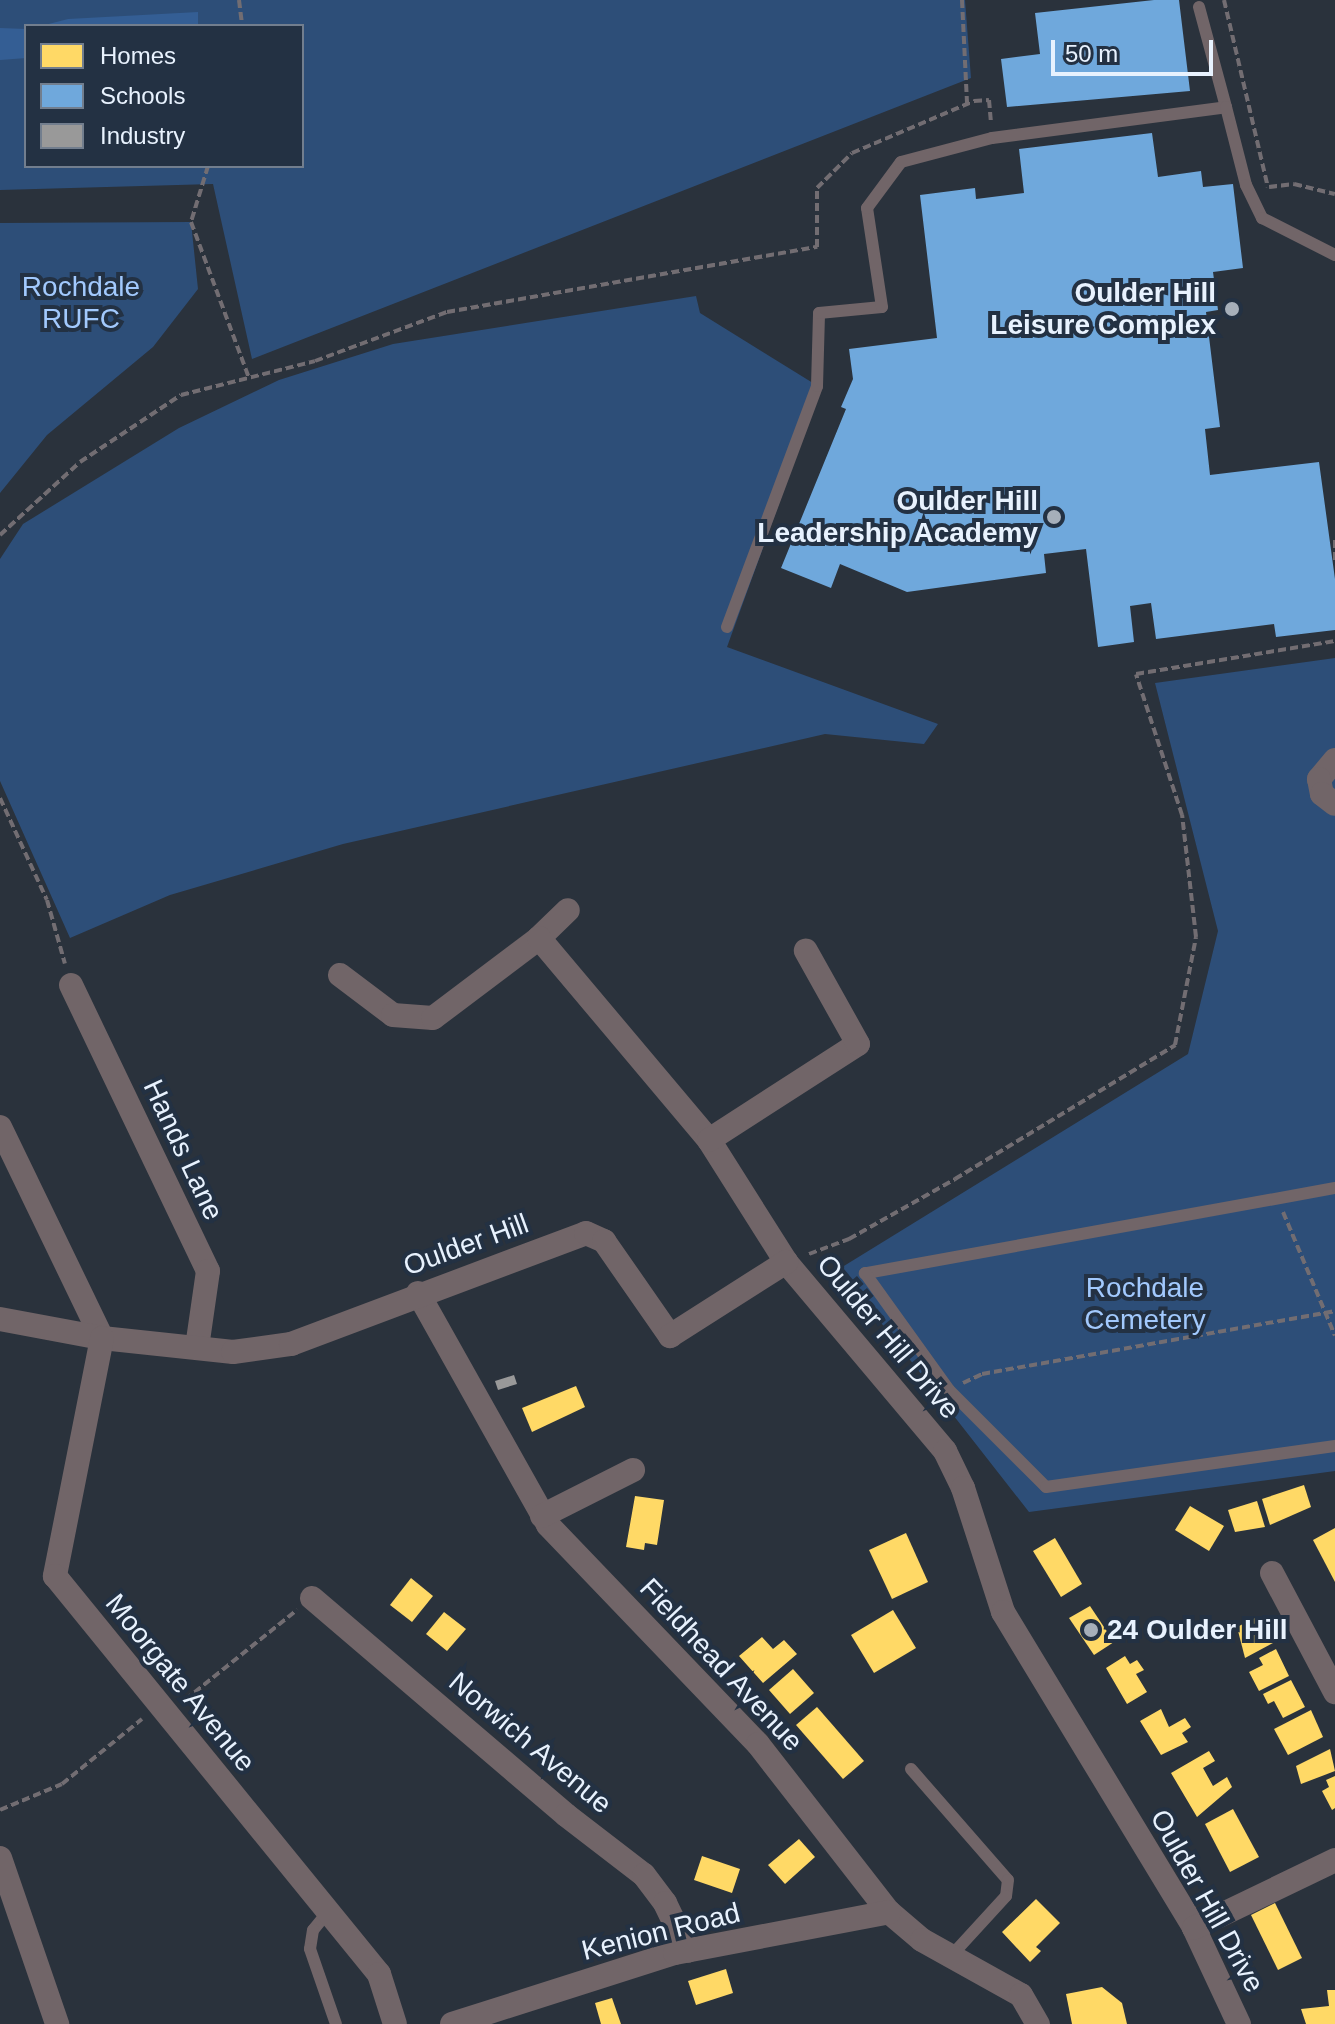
<!DOCTYPE html>
<html>
<head>
<meta charset="utf-8">
<style>
  body { margin:0 }
  #map { position:relative; width:1335px; height:2024px; overflow:hidden; background:#2a323c; font-family:Helvetica,sans-serif }
  div>[style] { position:absolute }
  [style*='--x'] { left:calc(var(--x)*1px); top:calc(var(--y)*1px); width:calc(var(--w)*1px); rotate:calc(var(--a)*1deg) }
  .green>* { inset:0; background:#2d4e78 }
  .forest>* { inset:0; background:#345e94 }
  .homes>* { inset:0; background:#ffd966 }
  .schools>* { inset:0; background:#6fa8dc }
  .industry>* { inset:0; background:#999 }
  .path>* { height:4px; margin-top:-2px; transform-origin:0; background:repeating-linear-gradient(90deg,#726d72 0 8px,transparent 0 12px) }
  .service>* { height:12px; margin:-6px; padding:0 6px; transform-origin:6px; border-radius:6px; background:#716568 }
  .minor>* { height:24px; margin:-12px; padding:0 12px; transform-origin:12px; border-radius:12px; background:#716568 }
  .dots>* { width:22px; height:22px; translate:-50% -50%; box-sizing:border-box; border:4px solid #233143; border-radius:50% }
  span { translate:-50% -50%; white-space:nowrap; text-align:center; line-height:1.15; -webkit-text-stroke:8px #233143; paint-order:stroke }
  .park-label { font-size:28px; color:#a2c9fd }
  .poi-label { font-size:28px; color:#e8f2fe; font-weight:700 }
  .right { translate:-100% -50%; text-align:right }
  .left { translate:0 -50%; text-align:left }
  .street-label { font-size:28px; color:#e8f2fe }
  .legend { position:absolute; left:24px; top:24px; width:280px; height:144px; box-sizing:border-box; background:#233143; border:2px solid #727e8e; margin:0; padding:10px 14px; list-style:none; font-size:24px; color:#e8f2fe }
  .legend li { display:flex; align-items:center; gap:16px; height:40px }
  .legend b { width:40px; border:2px solid #727e8e }
  .scale { position:absolute; left:1051px; top:40px; width:162px; height:36px; box-sizing:border-box; border:4px solid #e8f2fe; border-top:0; padding-left:10px; font-size:24px; line-height:28px; white-space:nowrap; color:#e8f2fe; -webkit-text-stroke:6px #233143; paint-order:stroke }
</style>
</head>
<body>
<div id="map">
  <div class="green">
    <i style="clip-path:polygon(evenodd,0 0,965px 0,971px 78px,252px 359px,213px 184px,0 190px,0 0,26px 26px,302px 26px,302px 166px,26px 166px,26px 26px)"></i>
    <i style="clip-path:polygon(191px 222px,198px 289px,153px 347px,47px 435px,0 493px,0 223px)"></i>
    <i style="clip-path:polygon(696px 296px,700px 313px,821px 388px,727px 647px,938px 724px,924px 744px,825px 734px,343px 844px,170px 895px,70px 938px,0 781px,0 559px,23px 524px,179px 428px,279px 380px,393px 344px)"></i>
    <i style="clip-path:polygon(1335px 658px,1335px 1471px,1029px 1512px,839px 1269px,1188px 1054px,1218px 931px,1155px 683px)"></i>
  </div>
  <div class="forest">
    <i style="clip-path:polygon(198px 12px,198px 26px,41px 26px,68px 19px)"></i>
    <i style="clip-path:polygon(0 28px,26px 29px,26px 58px,0 60px)"></i>
  </div>
  <div class="homes">
    <i style="clip-path:polygon(576px 1386px,585px 1407px,532px 1432px,522px 1408px)"></i>
    <i style="clip-path:polygon(1304px 1485px,1311px 1507px,1270px 1525px,1262px 1499px)"></i>
    <i style="clip-path:polygon(635px 1496px,664px 1500px,657px 1545px,645px 1543px,644px 1550px,626px 1547px)"></i>
    <i style="clip-path:polygon(1257px 1501px,1265px 1527px,1235px 1532px,1228px 1510px)"></i>
    <i style="clip-path:polygon(1190px 1506px,1224px 1526px,1209px 1551px,1175px 1530px)"></i>
    <i style="clip-path:polygon(1335px 1528px,1335px 1582px,1313px 1540px)"></i>
    <i style="clip-path:polygon(906px 1533px,928px 1582px,892px 1599px,869px 1550px)"></i>
    <i style="clip-path:polygon(1055px 1538px,1082px 1584px,1061px 1597px,1033px 1551px)"></i>
    <i style="clip-path:polygon(411px 1578px,433px 1596px,412px 1622px,390px 1605px)"></i>
    <i style="clip-path:polygon(1090px 1606px,1114px 1642px,1094px 1655px,1069px 1618px)"></i>
    <i style="clip-path:polygon(893px 1610px,916px 1648px,874px 1673px,851px 1635px)"></i>
    <i style="clip-path:polygon(444px 1612px,466px 1629px,447px 1651px,426px 1634px)"></i>
    <i style="clip-path:polygon(1259px 1616px,1273px 1643px,1245px 1658px,1237px 1627px)"></i>
    <i style="clip-path:polygon(762px 1637px,773px 1649px,784px 1640px,797px 1654px,763px 1683px,739px 1656px)"></i>
    <i style="clip-path:polygon(1276px 1649px,1289px 1676px,1259px 1691px,1249px 1672px,1263px 1665px,1259px 1658px)"></i>
    <i style="clip-path:polygon(1125px 1656px,1130px 1664px,1137px 1660px,1144px 1670px,1136px 1674px,1147px 1692px,1127px 1704px,1106px 1668px)"></i>
    <i style="clip-path:polygon(793px 1669px,814px 1693px,790px 1714px,769px 1690px)"></i>
    <i style="clip-path:polygon(1291px 1680px,1305px 1707px,1283px 1718px,1274px 1701px,1268px 1704px,1263px 1694px)"></i>
    <i style="clip-path:polygon(817px 1707px,864px 1761px,843px 1779px,796px 1725px)"></i>
    <i style="clip-path:polygon(1161px 1709px,1169px 1727px,1185px 1718px,1191px 1727px,1182px 1733px,1188px 1742px,1161px 1755px,1140px 1721px)"></i>
    <i style="clip-path:polygon(1311px 1710px,1323px 1737px,1288px 1755px,1274px 1729px)"></i>
    <i style="clip-path:polygon(1330px 1749px,1335px 1771px,1301px 1784px,1296px 1766px)"></i>
    <i style="clip-path:polygon(1209px 1751px,1215px 1761px,1203px 1768px,1213px 1786px,1227px 1777px,1232px 1787px,1197px 1817px,1171px 1773px)"></i>
    <i style="clip-path:polygon(1335px 1776px,1335px 1808px,1332px 1810px,1322px 1791px,1329px 1787px,1326px 1780px)"></i>
    <i style="clip-path:polygon(1233px 1809px,1259px 1857px,1230px 1872px,1205px 1824px)"></i>
    <i style="clip-path:polygon(799px 1839px,815px 1857px,785px 1884px,768px 1865px)"></i>
    <i style="clip-path:polygon(702px 1856px,740px 1869px,732px 1893px,694px 1880px)"></i>
    <i style="clip-path:polygon(1036px 1899px,1060px 1923px,1036px 1947px,1041px 1951px,1030px 1962px,1002px 1932px)"></i>
    <i style="clip-path:polygon(1275px 1903px,1302px 1958px,1278px 1970px,1251px 1915px)"></i>
    <i style="clip-path:polygon(726px 1969px,733px 1993px,696px 2005px,688px 1981px)"></i>
    <i style="clip-path:polygon(1102px 1987px,1122px 2003px,1127px 2024px,1072px 2024px,1066px 1994px)"></i>
    <i style="clip-path:polygon(1327px 1990px,1335px 1990px,1335px 2024px,1306px 2024px,1301px 2009px,1329px 2006px)"></i>
    <i style="clip-path:polygon(612px 1998px,621px 2024px,601px 2024px,595px 2003px)"></i>
  </div>
  <div class="schools">
    <i style="clip-path:polygon(1154px 0,1179px 0,1190px 91px,1007px 107px,1001px 59px,1040px 54px,1035px 13px)"></i>
    <i style="clip-path:polygon(1152px 133px,1158px 177px,1201px 171px,1203px 187px,1233px 184px,1243px 268px,1213px 272px,1218px 310px,1206px 312px,1220px 427px,1205px 429px,1210px 475px,1319px 462px,1335px 579px,1335px 630px,1276px 637px,1274px 624px,1156px 639px,1151px 603px,1130px 606px,1134px 642px,1098px 647px,1086px 549px,1044px 554px,1046px 573px,907px 592px,840px 564px,831px 588px,781px 568px,846px 409px,841px 407px,853px 379px,849px 349px,937px 338px,920px 195px,975px 188px,976px 199px,1024px 193px,1019px 149px)"></i>
  </div>
  <div class="industry">
    <i style="clip-path:polygon(514px 1375px,517px 1384px,498px 1390px,495px 1381px)"></i>
  </div>
  <div class="path">
    <i style="--x:239;--y:0;--w:26;--a:83"></i>
    <i style="--x:962;--y:0;--w:104;--a:87.2"></i>
    <i style="--x:1224;--y:0;--w:192;--a:76.8"></i>
    <i style="--x:208;--y:166;--w:59;--a:106.9"></i>
    <i style="--x:191;--y:222;--w:166;--a:69.6"></i>
    <i style="--x:1269;--y:187;--w:25;--a:-7"></i>
    <i style="--x:1294;--y:184;--w:42;--a:13.7"></i>
    <i style="--x:0;--y:535;--w:108;--a:-42.4"></i>
    <i style="--x:80;--y:462;--w:121;--a:-33.6"></i>
    <i style="--x:181;--y:395;--w:138;--a:-14.2"></i>
    <i style="--x:315;--y:361;--w:141;--a:-20.4"></i>
    <i style="--x:447;--y:312;--w:376;--a:-10"></i>
    <i style="--x:817;--y:247;--w:59;--a:-90"></i>
    <i style="--x:817;--y:188;--w:49;--a:-45"></i>
    <i style="--x:852;--y:153;--w:133;--a:-23.1"></i>
    <i style="--x:974;--y:101;--w:15;--a:-4"></i>
    <i style="--x:989;--y:100;--w:22;--a:85"></i>
    <i style="--x:1335;--y:540;--w:20;--a:90"></i>
    <i style="--x:0;--y:798;--w:112;--a:65.3"></i>
    <i style="--x:47;--y:900;--w:66;--a:74.3"></i>
    <i style="--x:1283;--y:1212;--w:134;--a:67.2"></i>
    <i style="--x:809;--y:1254;--w:43;--a:-20.6"></i>
    <i style="--x:849;--y:1239;--w:122;--a:-29.5"></i>
    <i style="--x:955;--y:1179;--w:258;--a:-31.3"></i>
    <i style="--x:1175;--y:1045;--w:110;--a:-79"></i>
    <i style="--x:1196;--y:937;--w:123;--a:-96.5"></i>
    <i style="--x:1182;--y:815;--w:148;--a:-108.1"></i>
    <i style="--x:1136;--y:674;--w:202;--a:-9.4"></i>
    <i style="--x:963;--y:1383;--w:21;--a:-25"></i>
    <i style="--x:982;--y:1374;--w:359;--a:-10.1"></i>
    <i style="--x:185;--y:1700;--w:144;--a:-38.8"></i>
    <i style="--x:0;--y:1810;--w:67;--a:-22.8"></i>
    <i style="--x:62;--y:1784;--w:103;--a:-39.1"></i>
  </div>
  <div class="service">
    <i style="--x:1199;--y:7;--w:104;--a:74.9"></i>
    <i style="--x:727;--y:627;--w:257;--a:-69.5"></i>
    <i style="--x:817;--y:386;--w:73;--a:-88.4"></i>
    <i style="--x:819;--y:313;--w:63;--a:-5.4"></i>
    <i style="--x:882;--y:307;--w:100;--a:-98.6"></i>
    <i style="--x:867;--y:208;--w:57;--a:-53.5"></i>
    <i style="--x:901;--y:162;--w:94;--a:-14.8"></i>
    <i style="--x:992;--y:138;--w:236;--a:-7.5"></i>
    <i style="--x:1226;--y:107;--w:81;--a:75.6"></i>
    <i style="--x:1246;--y:185;--w:37;--a:64"></i>
    <i style="--x:1262;--y:218;--w:82;--a:26.9"></i>
    <i style="--x:1335;--y:1188;--w:478;--a:169.7"></i>
    <i style="--x:865;--y:1273;--w:144;--a:54.3"></i>
    <i style="--x:949;--y:1390;--w:137;--a:45"></i>
    <i style="--x:1046;--y:1487;--w:292;--a:-8.1"></i>
    <i style="--x:911;--y:1769;--w:147;--a:48.9"></i>
    <i style="--x:1008;--y:1880;--w:16;--a:97"></i>
    <i style="--x:1006;--y:1896;--w:80;--a:132.5"></i>
    <i style="--x:327;--y:1913;--w:22;--a:129"></i>
    <i style="--x:313;--y:1930;--w:19;--a:99"></i>
    <i style="--x:310;--y:1949;--w:79;--a:70.9"></i>
  </div>
  <div class="minor">
    <i style="--x:1335;--y:760;--w:25;--a:130"></i>
    <i style="--x:1319;--y:779;--w:15;--a:79"></i>
    <i style="--x:1322;--y:794;--w:16;--a:38"></i>
    <i style="--x:539;--y:938;--w:40;--a:-44"></i>
    <i style="--x:340;--y:975;--w:66;--a:37"></i>
    <i style="--x:393;--y:1015;--w:40;--a:4.3"></i>
    <i style="--x:433;--y:1018;--w:133;--a:-37"></i>
    <i style="--x:539;--y:938;--w:264;--a:49.9"></i>
    <i style="--x:709;--y:1140;--w:144;--a:57.7"></i>
    <i style="--x:786;--y:1262;--w:247;--a:49.9"></i>
    <i style="--x:945;--y:1451;--w:41;--a:64.1"></i>
    <i style="--x:963;--y:1488;--w:130;--a:72.1"></i>
    <i style="--x:1003;--y:1612;--w:369;--a:58.8"></i>
    <i style="--x:1194;--y:1928;--w:106;--a:64.9"></i>
    <i style="--x:71;--y:985;--w:317;--a:64.4"></i>
    <i style="--x:208;--y:1271;--w:77;--a:98.2"></i>
    <i style="--x:0;--y:1127;--w:234;--a:64.2"></i>
    <i style="--x:709;--y:1140;--w:177;--a:-32.8"></i>
    <i style="--x:858;--y:1044;--w:107;--a:-119.2"></i>
    <i style="--x:418;--y:1293;--w:266;--a:60.7"></i>
    <i style="--x:548;--y:1525;--w:303;--a:46.2"></i>
    <i style="--x:758;--y:1744;--w:213;--a:52.1"></i>
    <i style="--x:889;--y:1912;--w:43;--a:40.3"></i>
    <i style="--x:922;--y:1940;--w:113;--a:29.1"></i>
    <i style="--x:1021;--y:1995;--w:34;--a:60"></i>
    <i style="--x:0;--y:1319;--w:104;--a:10.6"></i>
    <i style="--x:102;--y:1338;--w:132;--a:6.1"></i>
    <i style="--x:233;--y:1352;--w:59;--a:-7.9"></i>
    <i style="--x:291;--y:1344;--w:315;--a:-20.6"></i>
    <i style="--x:586;--y:1233;--w:20;--a:24"></i>
    <i style="--x:604;--y:1241;--w:116;--a:55.2"></i>
    <i style="--x:670;--y:1336;--w:138;--a:-32.5"></i>
    <i style="--x:102;--y:1338;--w:243;--a:101.2"></i>
    <i style="--x:55;--y:1576;--w:513;--a:50.85"></i>
    <i style="--x:379;--y:1974;--w:52;--a:72.3"></i>
    <i style="--x:542;--y:1516;--w:102;--a:-26.8"></i>
    <i style="--x:1272;--y:1573;--w:135;--a:62.1"></i>
    <i style="--x:312;--y:1598;--w:334;--a:40.5"></i>
    <i style="--x:566;--y:1815;--w:98;--a:37.6"></i>
    <i style="--x:644;--y:1875;--w:35;--a:53"></i>
    <i style="--x:665;--y:1903;--w:53;--a:64.4"></i>
    <i style="--x:0;--y:1858;--w:176;--a:71"></i>
    <i style="--x:1194;--y:1928;--w:157;--a:-25.7"></i>
    <i style="--x:452;--y:2024;--w:234;--a:-17.7"></i>
    <i style="--x:675;--y:1953;--w:218;--a:-10.8"></i>
  </div>
  <div class="dots">
    <i style="left:1232px;top:309px;background:#a6afba"></i>
    <i style="left:1054px;top:517px;background:#a6afba"></i>
    <i style="left:1091px;top:1630px;background:#a6afba"></i>
  </div>
  <div class="park-label">
    <span style="left:81px;top:303px">Rochdale<br>RUFC</span>
    <span style="left:1145px;top:1304px">Rochdale<br>Cemetery</span>
  </div>
  <div class="poi-label">
    <span class="right" style="left:1216px;top:309px">Oulder Hill<br>Leisure Complex</span>
    <span class="right" style="left:1038px;top:517px">Oulder Hill<br>Leadership Academy</span>
    <span class="left" style="left:1107px;top:1630px">24 Oulder Hill</span>
  </div>
  <div class="street-label">
    <span style="left:183px;top:1150px;rotate:65deg">Hands Lane</span>
    <span style="left:466px;top:1245px;rotate:-20deg">Oulder Hill</span>
    <span style="left:888px;top:1337px;rotate:50deg">Oulder Hill Drive</span>
    <span style="left:721px;top:1665px;rotate:47deg">Fieldhead Avenue</span>
    <span style="left:180px;top:1683px;rotate:51deg">Moorgate Avenue</span>
    <span style="left:530px;top:1743px;rotate:40deg">Norwich Avenue</span>
    <span style="left:1207px;top:1901px;rotate:61deg">Oulder Hill Drive</span>
    <span style="left:661px;top:1932px;rotate:-14deg">Kenion Road</span>
  </div>
  <ul class="legend">
  <li><b style="height:22px;background:#ffd966"></b>Homes</li>
  <li><b style="height:22px;background:#6fa8dc"></b>Schools</li>
  <li><b style="height:22px;background:#999"></b>Industry</li>
  </ul>
  <div class="scale">50 m</div>
</div>
</body>
</html>
